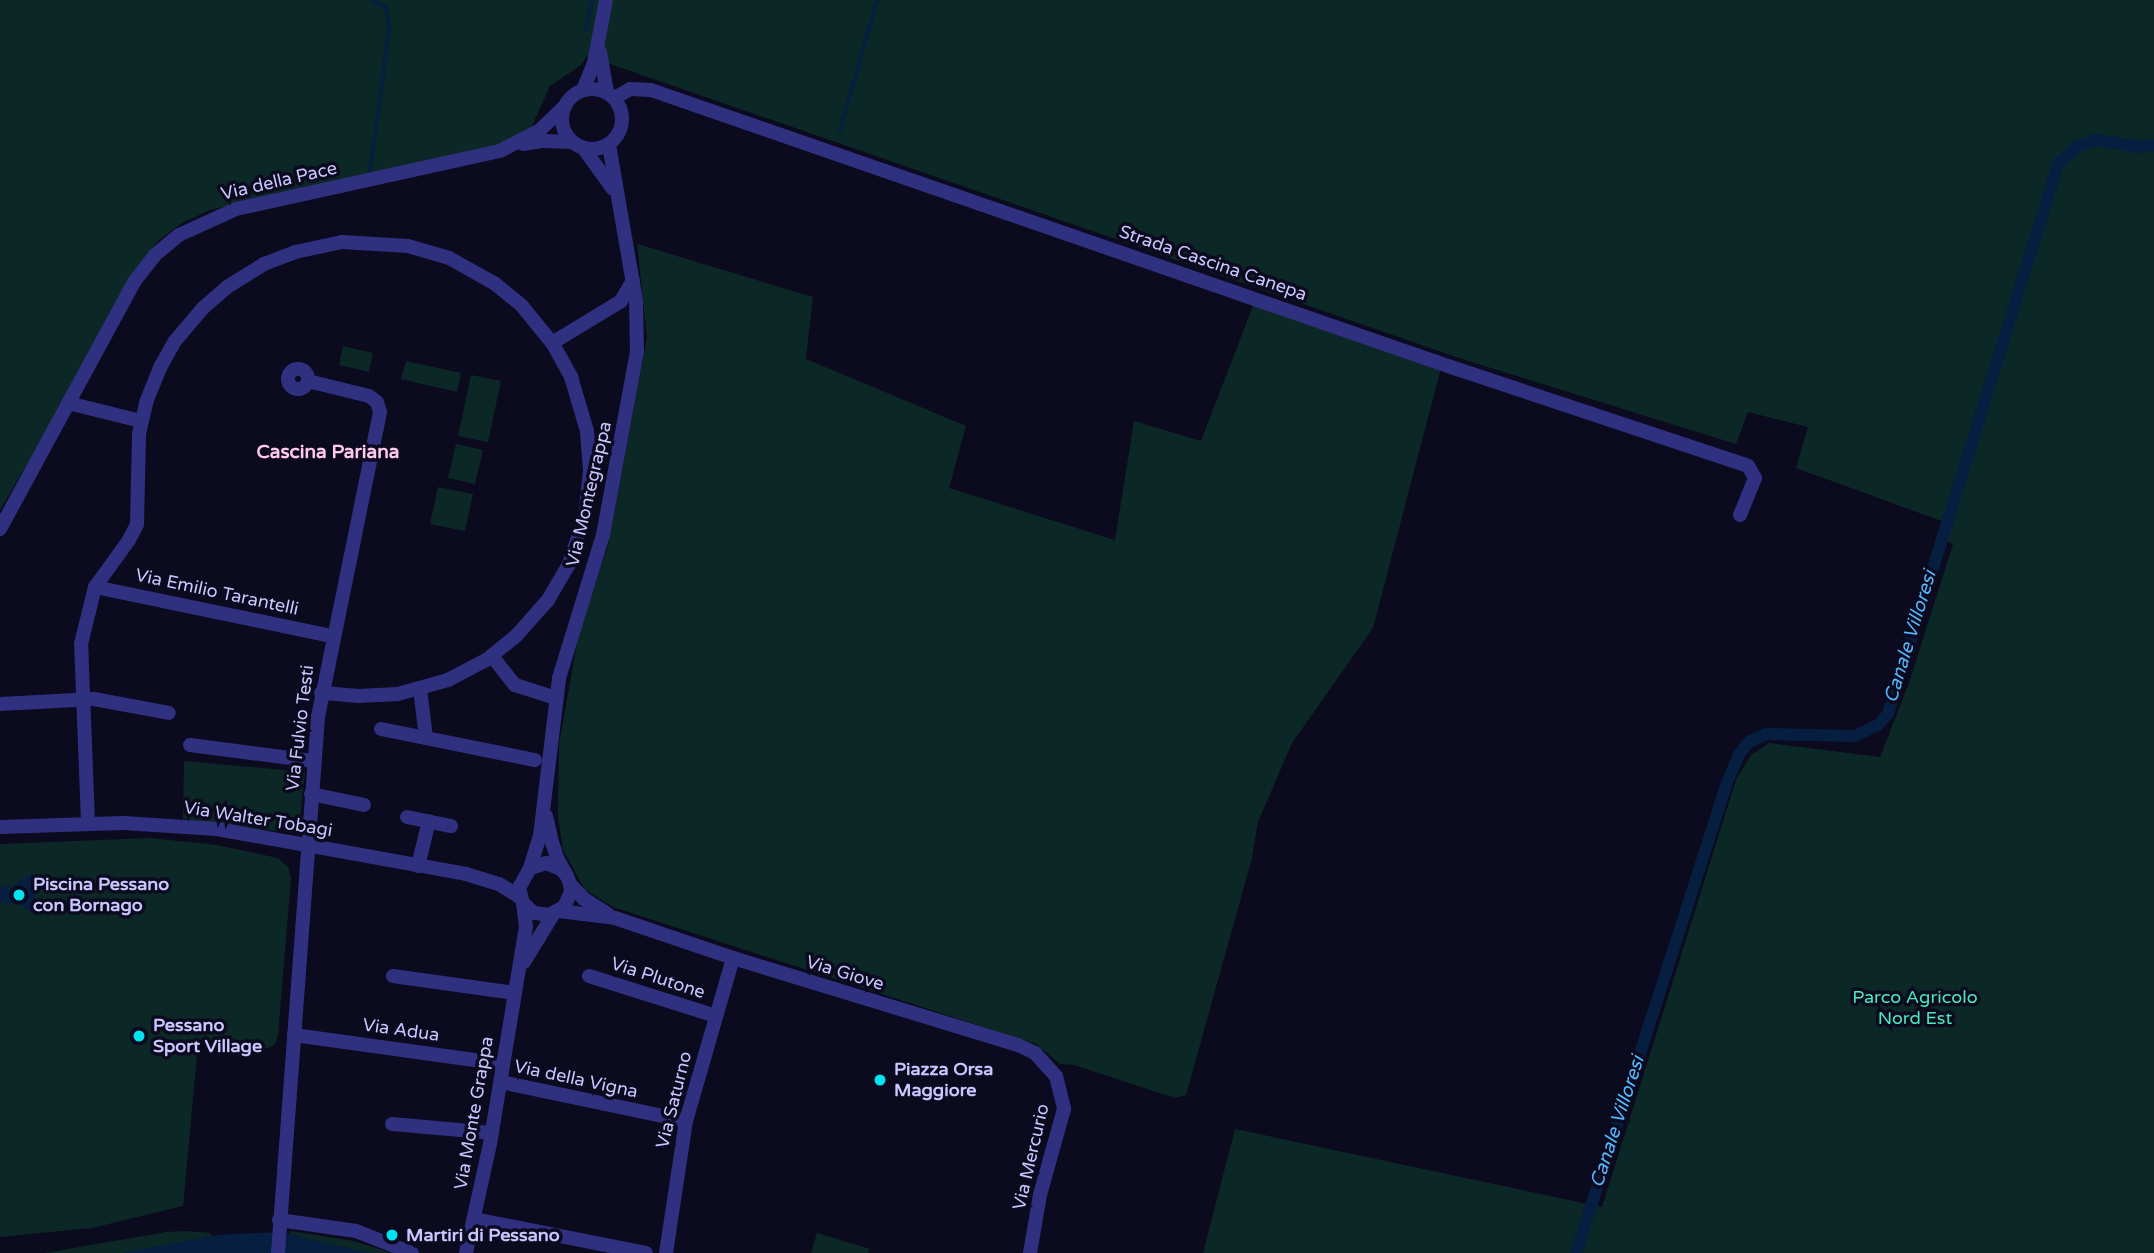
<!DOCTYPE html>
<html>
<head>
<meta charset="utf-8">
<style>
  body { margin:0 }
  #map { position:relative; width:2154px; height:1253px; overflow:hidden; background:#0c0a1e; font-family:"Varela Round",sans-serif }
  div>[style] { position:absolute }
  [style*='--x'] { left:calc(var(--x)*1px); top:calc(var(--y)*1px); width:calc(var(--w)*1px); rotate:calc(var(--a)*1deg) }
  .green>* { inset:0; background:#0c2826 }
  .water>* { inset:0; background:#061e40 }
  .stream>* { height:3.5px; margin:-1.75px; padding:0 1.75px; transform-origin:1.75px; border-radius:1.75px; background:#061e40 }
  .canal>* { height:12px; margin:-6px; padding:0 6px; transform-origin:6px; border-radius:6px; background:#061e40 }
  .minor>* { height:14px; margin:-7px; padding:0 7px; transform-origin:7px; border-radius:7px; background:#303081 }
  .minor>.ring { margin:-7px; padding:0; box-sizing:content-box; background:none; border:14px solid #303081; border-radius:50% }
  .dots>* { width:19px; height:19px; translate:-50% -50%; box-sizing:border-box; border:4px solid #0c0a1e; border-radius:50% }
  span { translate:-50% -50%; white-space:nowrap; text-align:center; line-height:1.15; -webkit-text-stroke:7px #0c0a1e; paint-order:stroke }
  .street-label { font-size:18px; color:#cac6ff }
  .poi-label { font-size:18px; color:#cac6ff; font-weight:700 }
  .left { translate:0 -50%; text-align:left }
  .park-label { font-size:18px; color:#48eaba }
  .neighbourhood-label { font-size:19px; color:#ffc8ee; font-weight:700 }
  .water-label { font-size:19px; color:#54b8ff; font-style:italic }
</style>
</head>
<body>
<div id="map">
  <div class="green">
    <i style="clip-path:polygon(0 0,2154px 0,2154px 1253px,1203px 1253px,1235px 1129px,1602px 1207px,1736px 780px,1751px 755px,1769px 743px,1880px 757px,1909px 683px,1953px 544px,1942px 539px,1947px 523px,1796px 468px,1808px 427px,1748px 412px,1736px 444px,1462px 359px,587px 56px,581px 65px,550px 86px,528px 135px,483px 151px,210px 210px,182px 223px,158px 241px,130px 276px,57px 414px,0 510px)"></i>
    <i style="clip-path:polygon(637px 244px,813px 297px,806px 359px,966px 426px,949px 488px,1115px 540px,1134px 421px,1201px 441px,1254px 303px,1441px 368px,1373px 628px,1292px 743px,1258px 822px,1252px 858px,1186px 1095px,1175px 1098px,1074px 1065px,1060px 1064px,1036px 1044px,613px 907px,585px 890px,563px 850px,558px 816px,559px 744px,579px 632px,608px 546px,647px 338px)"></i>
    <i style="clip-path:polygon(343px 346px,373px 353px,369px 372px,339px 365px)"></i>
    <i style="clip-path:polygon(406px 361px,461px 373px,457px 392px,401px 379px)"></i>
    <i style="clip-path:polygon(471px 375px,501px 381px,488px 442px,458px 436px)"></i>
    <i style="clip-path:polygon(456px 444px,483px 450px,475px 484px,448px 478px)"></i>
    <i style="clip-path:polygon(438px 487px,473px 494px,465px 531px,430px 524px)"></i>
    <i style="clip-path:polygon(184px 761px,305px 772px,299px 829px,275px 831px,183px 819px)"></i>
    <i style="clip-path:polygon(150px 838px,217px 845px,278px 858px,288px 867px,291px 878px,278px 1035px,275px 1044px,266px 1049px,226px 1050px,214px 1044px,198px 1045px,183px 1206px,92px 1228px,0 1237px,0 844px)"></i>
    <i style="clip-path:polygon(186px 1231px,210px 1233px,225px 1253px,45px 1253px,166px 1232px)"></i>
    <i style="clip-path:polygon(290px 1231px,354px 1241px,391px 1253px,286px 1253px)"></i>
    <i style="clip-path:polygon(817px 1233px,870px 1249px,868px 1253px,811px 1253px)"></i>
  </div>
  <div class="water">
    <i style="clip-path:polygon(32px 873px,42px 882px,34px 898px,48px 903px,45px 911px,36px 916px,23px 906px,0 903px,0 887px,13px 886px)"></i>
    <i style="clip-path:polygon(278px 1232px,369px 1253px,121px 1253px,217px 1235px)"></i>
  </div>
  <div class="stream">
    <i style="--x:586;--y:30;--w:31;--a:-79"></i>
    <i style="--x:840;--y:131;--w:136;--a:-74.2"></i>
    <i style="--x:370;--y:171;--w:142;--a:-82.3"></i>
    <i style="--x:389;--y:30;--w:23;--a:-97"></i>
    <i style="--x:386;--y:7;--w:13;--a:-162"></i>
  </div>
  <div class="canal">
    <i style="--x:1576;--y:1253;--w:491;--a:-72.2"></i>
    <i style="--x:1726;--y:785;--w:34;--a:-67"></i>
    <i style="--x:1739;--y:754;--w:16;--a:-50"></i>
    <i style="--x:1749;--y:742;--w:19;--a:-25"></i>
    <i style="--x:1766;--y:734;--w:89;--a:1.3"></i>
    <i style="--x:1855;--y:736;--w:25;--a:-26"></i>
    <i style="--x:1878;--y:725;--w:15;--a:-48"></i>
    <i style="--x:1888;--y:714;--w:576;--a:-72.82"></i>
    <i style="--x:2058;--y:164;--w:27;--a:-42"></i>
    <i style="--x:2078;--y:146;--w:19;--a:-18"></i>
    <i style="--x:2096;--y:140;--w:44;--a:9.2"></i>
    <i style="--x:2139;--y:147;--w:15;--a:-8"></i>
  </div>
  <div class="minor">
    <i style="--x:600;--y:52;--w:41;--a:80.1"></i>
    <i class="ring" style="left:562px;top:89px;width:46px;height:46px"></i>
    <i style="--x:583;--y:90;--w:29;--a:-68"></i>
    <i style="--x:594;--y:63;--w:64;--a:-79.2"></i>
    <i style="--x:614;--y:98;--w:18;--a:-29"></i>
    <i style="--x:630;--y:89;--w:21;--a:3"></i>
    <i style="--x:651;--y:90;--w:843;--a:19.1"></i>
    <i style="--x:1448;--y:366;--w:316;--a:18.4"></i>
    <i style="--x:1748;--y:466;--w:14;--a:60"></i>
    <i style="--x:1755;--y:478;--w:40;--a:112"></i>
    <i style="--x:523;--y:144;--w:20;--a:-9"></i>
    <i style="--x:543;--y:141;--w:29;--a:2"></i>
    <i style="--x:584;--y:149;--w:49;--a:54.1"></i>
    <i style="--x:552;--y:343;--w:81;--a:-31.3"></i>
    <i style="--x:621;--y:301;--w:24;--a:-60"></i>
    <i class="ring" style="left:288px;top:369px;width:6px;height:6px"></i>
    <i style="--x:68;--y:403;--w:75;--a:13.9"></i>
    <i style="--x:0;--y:529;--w:281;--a:-61.5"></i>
    <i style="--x:134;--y:282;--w:34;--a:-52"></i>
    <i style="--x:155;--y:255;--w:31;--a:-40"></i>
    <i style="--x:179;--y:235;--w:63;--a:-24.5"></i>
    <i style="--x:236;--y:209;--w:270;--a:-12.4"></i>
    <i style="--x:500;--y:151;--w:45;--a:-27.7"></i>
    <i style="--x:540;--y:130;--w:35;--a:-44"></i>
    <i style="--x:95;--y:587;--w:242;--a:11.7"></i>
    <i style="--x:492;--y:656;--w:37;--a:52"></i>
    <i style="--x:515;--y:685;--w:43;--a:17.6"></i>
    <i style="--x:420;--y:689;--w:49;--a:83"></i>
    <i style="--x:0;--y:704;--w:94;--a:-3"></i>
    <i style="--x:94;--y:699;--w:76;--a:10.6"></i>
    <i style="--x:381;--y:729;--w:157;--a:11.4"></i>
    <i style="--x:190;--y:745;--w:125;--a:7.4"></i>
    <i style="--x:311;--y:794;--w:54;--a:11.7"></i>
    <i style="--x:546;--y:816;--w:27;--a:77"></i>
    <i style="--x:552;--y:842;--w:19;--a:72"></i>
    <i style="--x:558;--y:860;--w:18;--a:61"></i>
    <i style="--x:567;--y:876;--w:9;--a:69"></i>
    <i style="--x:570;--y:884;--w:8;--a:83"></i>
    <i style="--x:571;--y:892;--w:17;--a:115"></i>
    <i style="--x:564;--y:907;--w:17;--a:152"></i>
    <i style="--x:549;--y:915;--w:15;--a:-172"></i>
    <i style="--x:534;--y:913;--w:15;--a:-138"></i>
    <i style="--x:523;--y:903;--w:16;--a:-105"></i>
    <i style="--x:519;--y:888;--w:23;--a:-61"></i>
    <i style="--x:530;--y:868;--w:17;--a:-17"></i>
    <i style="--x:546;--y:863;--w:16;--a:22"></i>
    <i style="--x:561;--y:869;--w:9;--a:49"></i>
    <i style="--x:407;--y:817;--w:45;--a:11.6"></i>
    <i style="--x:88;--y:823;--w:179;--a:-92.2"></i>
    <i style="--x:81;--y:644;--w:59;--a:-76.2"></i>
    <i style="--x:95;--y:587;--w:58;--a:-54.1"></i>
    <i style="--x:129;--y:540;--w:18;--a:-63"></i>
    <i style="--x:137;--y:524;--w:90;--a:-88.7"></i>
    <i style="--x:139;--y:434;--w:35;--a:-77"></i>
    <i style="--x:147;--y:400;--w:37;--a:-68"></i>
    <i style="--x:161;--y:366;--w:29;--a:-61"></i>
    <i style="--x:175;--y:341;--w:43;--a:-49.7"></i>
    <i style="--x:203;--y:308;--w:32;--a:-41"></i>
    <i style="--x:227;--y:287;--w:44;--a:-31.9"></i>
    <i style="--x:264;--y:264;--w:33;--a:-21"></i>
    <i style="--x:295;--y:252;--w:48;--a:-12"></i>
    <i style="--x:342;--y:242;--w:66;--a:3.5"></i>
    <i style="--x:408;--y:246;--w:43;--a:16.3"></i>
    <i style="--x:449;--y:258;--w:51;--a:29.1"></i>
    <i style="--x:494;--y:283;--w:36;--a:39"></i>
    <i style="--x:522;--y:306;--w:49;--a:50.8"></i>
    <i style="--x:553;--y:344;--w:38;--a:61"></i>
    <i style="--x:571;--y:377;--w:56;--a:73.5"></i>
    <i style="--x:587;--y:431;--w:40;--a:85.7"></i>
    <i style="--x:590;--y:471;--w:45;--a:96.3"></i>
    <i style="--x:585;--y:516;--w:51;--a:108.4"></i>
    <i style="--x:569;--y:564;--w:42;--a:120.3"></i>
    <i style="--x:548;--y:600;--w:48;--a:131.6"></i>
    <i style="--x:516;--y:636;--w:38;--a:141"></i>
    <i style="--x:486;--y:660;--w:43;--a:152.2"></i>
    <i style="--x:448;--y:680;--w:52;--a:164.4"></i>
    <i style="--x:398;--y:694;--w:40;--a:177.1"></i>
    <i style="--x:358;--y:696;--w:37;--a:-175"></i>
    <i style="--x:0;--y:827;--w:123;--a:-1.9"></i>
    <i style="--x:123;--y:823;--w:94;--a:3.7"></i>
    <i style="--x:217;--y:829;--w:253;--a:10.2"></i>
    <i style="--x:466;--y:874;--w:34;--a:17"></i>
    <i style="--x:499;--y:884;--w:26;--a:32"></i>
    <i style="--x:418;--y:866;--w:46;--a:-76.3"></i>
    <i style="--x:530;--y:868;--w:34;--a:-73"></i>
    <i style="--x:540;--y:836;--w:159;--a:-83.1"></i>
    <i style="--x:559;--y:678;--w:150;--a:-72.9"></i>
    <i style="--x:603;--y:535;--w:186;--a:-79.5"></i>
    <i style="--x:637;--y:352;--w:51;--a:-91.1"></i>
    <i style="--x:636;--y:301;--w:159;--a:-99.8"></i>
    <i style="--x:570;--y:884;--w:21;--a:47"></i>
    <i style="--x:584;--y:899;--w:28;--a:32"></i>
    <i style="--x:559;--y:911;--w:56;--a:7.1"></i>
    <i style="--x:615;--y:918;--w:125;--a:18.7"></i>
    <i style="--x:733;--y:958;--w:298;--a:17"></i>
    <i style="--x:1018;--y:1045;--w:19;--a:25"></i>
    <i style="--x:1035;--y:1053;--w:31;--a:48"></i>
    <i style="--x:1056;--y:1076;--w:34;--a:76"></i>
    <i style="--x:1064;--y:1109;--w:89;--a:105.6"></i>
    <i style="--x:1040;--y:1195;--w:59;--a:99.8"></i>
    <i style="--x:524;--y:962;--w:57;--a:-58.5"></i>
    <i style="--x:393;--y:976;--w:122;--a:8"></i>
    <i style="--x:589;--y:976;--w:133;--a:17.5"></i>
    <i style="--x:294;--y:1035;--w:211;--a:7.9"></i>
    <i style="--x:501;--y:1082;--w:189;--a:11.9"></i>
    <i style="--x:392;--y:1124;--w:100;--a:5.1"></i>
    <i style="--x:474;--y:1219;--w:175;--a:11.2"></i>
    <i style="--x:279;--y:1220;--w:78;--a:8.1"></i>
    <i style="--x:356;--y:1231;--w:60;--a:21.4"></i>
    <i style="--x:278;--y:1253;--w:537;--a:-85.73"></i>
    <i style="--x:318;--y:717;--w:311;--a:-78.5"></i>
    <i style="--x:380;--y:412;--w:10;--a:-107"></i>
    <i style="--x:377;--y:402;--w:10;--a:-143"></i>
    <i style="--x:369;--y:396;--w:63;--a:-166.2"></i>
    <i style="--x:466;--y:1253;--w:112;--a:-77.6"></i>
    <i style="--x:490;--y:1144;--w:220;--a:-80.6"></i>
    <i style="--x:526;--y:927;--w:24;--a:-97"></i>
    <i style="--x:666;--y:1253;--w:134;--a:-81.4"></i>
    <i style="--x:686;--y:1121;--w:170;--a:-73.9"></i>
  </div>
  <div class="dots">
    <i style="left:19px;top:895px;background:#00e4f1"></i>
    <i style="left:139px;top:1036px;background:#00e4f1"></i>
    <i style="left:880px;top:1080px;background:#00e4f1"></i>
    <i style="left:392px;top:1235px;background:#00e4f1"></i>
  </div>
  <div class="street-label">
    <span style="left:279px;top:181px;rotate:-13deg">Via della Pace</span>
    <span style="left:1213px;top:263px;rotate:19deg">Strada Cascina Canepa</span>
    <span style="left:589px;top:494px;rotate:-77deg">Via Montegrappa</span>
    <span style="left:217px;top:592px;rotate:12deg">Via Emilio Tarantelli</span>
    <span style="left:300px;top:728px;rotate:-83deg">Via Fulvio Testi</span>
    <span style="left:258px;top:819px;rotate:9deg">Via Walter Tobagi</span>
    <span style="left:845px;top:973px;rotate:17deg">Via Giove</span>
    <span style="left:658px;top:978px;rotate:18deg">Via Plutone</span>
    <span style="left:401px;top:1030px;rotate:8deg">Via Adua</span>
    <span style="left:576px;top:1079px;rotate:12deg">Via della Vigna</span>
    <span style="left:674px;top:1100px;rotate:-76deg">Via Saturno</span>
    <span style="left:474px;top:1113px;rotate:-80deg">Via Monte Grappa</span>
    <span style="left:1031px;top:1157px;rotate:-77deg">Via Mercurio</span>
  </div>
  <div class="poi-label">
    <span class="left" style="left:33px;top:895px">Piscina Pessano<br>con Bornago</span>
    <span class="left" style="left:153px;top:1036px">Pessano<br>Sport Village</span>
    <span class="left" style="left:894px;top:1080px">Piazza Orsa<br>Maggiore</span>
    <span class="left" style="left:406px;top:1235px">Martiri di Pessano</span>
  </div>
  <div class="park-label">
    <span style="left:1915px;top:1008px">Parco Agricolo<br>Nord Est</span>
  </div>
  <div class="neighbourhood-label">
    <span style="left:328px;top:453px">Cascina Pariana</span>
  </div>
  <div class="water-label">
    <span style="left:1911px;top:637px;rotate:-73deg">Canale Villoresi</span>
    <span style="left:1618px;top:1122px;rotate:-72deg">Canale Villoresi</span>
  </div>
</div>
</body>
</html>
